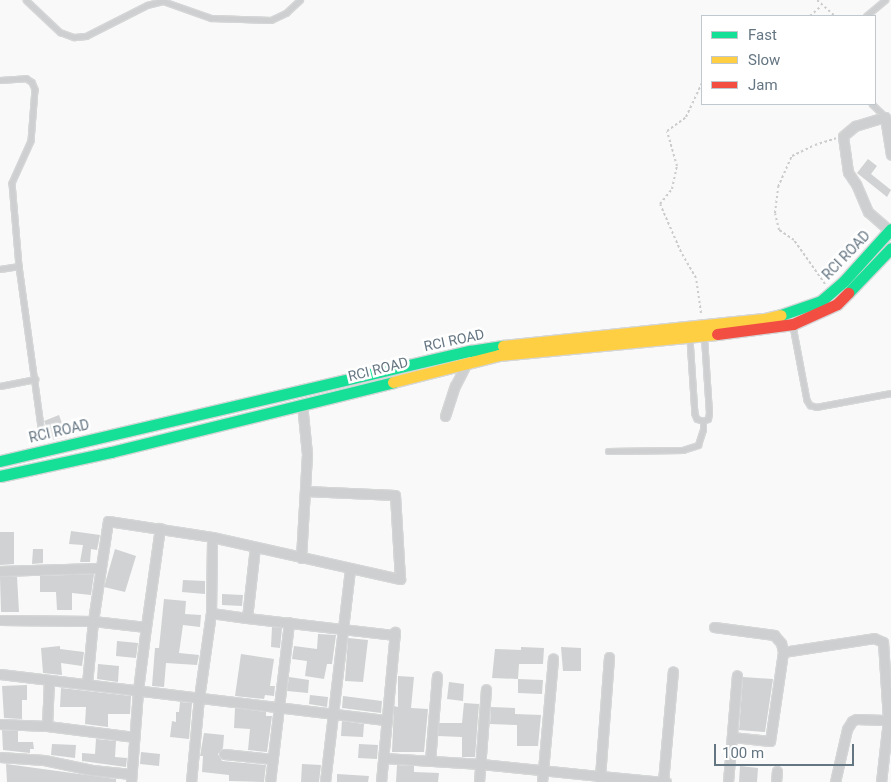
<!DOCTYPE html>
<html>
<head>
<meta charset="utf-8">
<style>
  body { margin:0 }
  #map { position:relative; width:891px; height:782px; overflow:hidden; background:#f9f9f9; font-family:Roboto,sans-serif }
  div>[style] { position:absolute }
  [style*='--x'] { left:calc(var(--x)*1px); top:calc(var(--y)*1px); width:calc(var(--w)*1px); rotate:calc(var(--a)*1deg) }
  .building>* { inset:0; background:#d0d2d3 }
  .path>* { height:2px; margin-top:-1px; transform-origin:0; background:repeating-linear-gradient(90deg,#cbcccd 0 2.5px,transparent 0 5px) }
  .roads { filter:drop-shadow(1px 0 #d5d6d7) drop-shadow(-1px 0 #d5d6d7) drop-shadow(0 1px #d5d6d7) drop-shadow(0 -1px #d5d6d7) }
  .lane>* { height:4.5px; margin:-2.25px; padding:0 2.25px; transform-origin:2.25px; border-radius:2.25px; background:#cecfd0 }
  .street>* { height:9px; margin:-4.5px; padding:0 4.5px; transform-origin:4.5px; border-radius:4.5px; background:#cecfd0 }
  .fast>* { height:11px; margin:-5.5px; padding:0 5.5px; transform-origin:5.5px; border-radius:5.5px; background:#16e098 }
  .slow>* { height:11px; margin:-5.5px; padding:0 5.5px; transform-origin:5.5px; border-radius:5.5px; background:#ffcf43 }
  .jam>* { height:11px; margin:-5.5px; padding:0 5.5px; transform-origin:5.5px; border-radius:5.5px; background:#f24e42 }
  span { translate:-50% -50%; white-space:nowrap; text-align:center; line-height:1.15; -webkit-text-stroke:5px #fff; paint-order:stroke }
  .street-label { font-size:14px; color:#657683 }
  .legend { position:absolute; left:701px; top:15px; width:175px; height:90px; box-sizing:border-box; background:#fff; border:1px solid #c1c8cd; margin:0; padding:6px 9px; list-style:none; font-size:15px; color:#657683 }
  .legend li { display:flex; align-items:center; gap:10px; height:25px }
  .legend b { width:25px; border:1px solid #c1c8cd }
  .scale { position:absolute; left:714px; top:744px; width:140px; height:22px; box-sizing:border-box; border:2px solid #657683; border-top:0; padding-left:6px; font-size:15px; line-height:18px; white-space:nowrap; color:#657683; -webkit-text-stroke:4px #fff; paint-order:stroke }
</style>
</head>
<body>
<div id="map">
  <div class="building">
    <i style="clip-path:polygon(868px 159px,877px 166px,871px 174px,891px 190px,887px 197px,857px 173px)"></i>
    <i style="clip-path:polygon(59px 415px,67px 437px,52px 440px,44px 421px)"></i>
    <i style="clip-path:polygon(71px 531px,100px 535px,97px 550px,91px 549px,90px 562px,80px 562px,83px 545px,69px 544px)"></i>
    <i style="clip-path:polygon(0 532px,14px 532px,14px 564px,0 565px)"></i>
    <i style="clip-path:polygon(33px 549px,43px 549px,43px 563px,32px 564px)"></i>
    <i style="clip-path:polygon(115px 549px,136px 556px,125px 592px,104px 587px)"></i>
    <i style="clip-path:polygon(94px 574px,91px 595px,72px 593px,72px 610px,57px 610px,56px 592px,40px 592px,40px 576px)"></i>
    <i style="clip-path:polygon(0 577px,17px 577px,19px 612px,1px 612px)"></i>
    <i style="clip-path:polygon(183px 580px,205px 581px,205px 594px,182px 592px)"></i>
    <i style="clip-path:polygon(222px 594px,243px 595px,242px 606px,222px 605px)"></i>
    <i style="clip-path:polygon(164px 599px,186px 601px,185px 614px,201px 615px,200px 627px,183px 625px,179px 653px,199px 655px,197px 665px,166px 663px,164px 687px,152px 686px,155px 648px,159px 648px)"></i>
    <i style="clip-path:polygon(272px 627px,282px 628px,280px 648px,271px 647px)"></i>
    <i style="clip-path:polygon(318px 634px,336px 635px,332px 664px,327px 664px,324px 679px,305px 676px,307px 661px,292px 659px,294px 646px,317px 649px)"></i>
    <i style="clip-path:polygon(348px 638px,368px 640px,363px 682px,345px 681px)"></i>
    <i style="clip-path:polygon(117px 641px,138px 643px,136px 658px,116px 656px)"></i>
    <i style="clip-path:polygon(60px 646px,60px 649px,84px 652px,82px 666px,61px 663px,62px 675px,43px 673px,41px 648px)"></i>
    <i style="clip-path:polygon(521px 647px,544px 648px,543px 664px,519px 664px,518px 679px,492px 678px,495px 649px,521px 650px)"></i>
    <i style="clip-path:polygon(561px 647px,581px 648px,581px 671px,563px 671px)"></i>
    <i style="clip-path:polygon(241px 654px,274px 659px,270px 686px,275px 686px,274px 696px,265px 695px,264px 699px,235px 696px)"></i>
    <i style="clip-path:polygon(98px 664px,119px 666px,118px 682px,97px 679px)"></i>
    <i style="clip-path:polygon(398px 676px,414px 677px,411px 708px,428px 709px,424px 752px,392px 752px,394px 706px,398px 707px)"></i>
    <i style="clip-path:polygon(289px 677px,309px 680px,308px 693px,287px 691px)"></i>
    <i style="clip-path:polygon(743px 677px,773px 679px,765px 732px,739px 730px)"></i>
    <i style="clip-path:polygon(518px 679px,543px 680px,542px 694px,518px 693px)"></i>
    <i style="clip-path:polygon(449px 682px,464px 684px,463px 701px,447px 699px)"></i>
    <i style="clip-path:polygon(27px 685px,27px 700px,22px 700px,22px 719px,4px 718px,2px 686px)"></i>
    <i style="clip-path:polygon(61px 688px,131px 696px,130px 714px,108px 714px,108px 727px,85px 724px,86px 707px,60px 707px)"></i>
    <i style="clip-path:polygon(310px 695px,328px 697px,327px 707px,309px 704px)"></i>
    <i style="clip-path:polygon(343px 696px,382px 701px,381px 713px,342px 708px)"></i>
    <i style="clip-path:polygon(180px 702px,192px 703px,189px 739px,170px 737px,172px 721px,176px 722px,176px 712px,179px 712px)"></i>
    <i style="clip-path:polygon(464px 703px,479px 704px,475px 757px,462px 757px,462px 737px,438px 736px,439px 723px,462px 723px)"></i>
    <i style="clip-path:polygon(491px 707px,515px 708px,515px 714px,541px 715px,538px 746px,517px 746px,517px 725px,490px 724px)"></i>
    <i style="clip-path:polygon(235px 708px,266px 712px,266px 716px,272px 716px,267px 752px,248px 750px,250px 729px,234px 728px)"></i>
    <i style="clip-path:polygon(342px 721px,364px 724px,363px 737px,341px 736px)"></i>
    <i style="clip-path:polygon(2px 730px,18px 731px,18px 742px,33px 742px,34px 749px,30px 749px,30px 753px,3px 750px)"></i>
    <i style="clip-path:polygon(204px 733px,224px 735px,223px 748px,218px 754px,222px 761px,266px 765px,264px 782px,229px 781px,229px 775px,202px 772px,203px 756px,200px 756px)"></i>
    <i style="clip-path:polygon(96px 739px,116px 741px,115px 757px,127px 758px,126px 767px,82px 761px,82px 753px,95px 754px)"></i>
    <i style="clip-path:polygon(52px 744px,76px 745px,75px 758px,51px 755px)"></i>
    <i style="clip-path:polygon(359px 744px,378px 745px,377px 759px,358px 758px)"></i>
    <i style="clip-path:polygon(141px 752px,160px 754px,159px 766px,140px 764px)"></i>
    <i style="clip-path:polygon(6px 764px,116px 779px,116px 782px,7px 782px)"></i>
    <i style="clip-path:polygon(302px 764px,321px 765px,319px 782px,301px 782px)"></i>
    <i style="clip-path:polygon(397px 765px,414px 766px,414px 772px,439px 773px,438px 782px,396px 782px)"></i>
    <i style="clip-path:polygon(740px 766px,758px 768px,757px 782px,739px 782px)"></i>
    <i style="clip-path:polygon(337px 774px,369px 776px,368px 782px,337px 782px)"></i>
  </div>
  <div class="path">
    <i style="--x:817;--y:0;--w:24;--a:42"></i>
    <i style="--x:810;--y:16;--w:15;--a:-42"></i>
    <i style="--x:825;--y:284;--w:54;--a:-125.2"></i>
    <i style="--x:794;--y:240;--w:18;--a:-146"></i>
    <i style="--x:779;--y:230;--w:17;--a:-103"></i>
    <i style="--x:775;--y:213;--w:26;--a:-83"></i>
    <i style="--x:778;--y:187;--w:34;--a:-66"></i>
    <i style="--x:792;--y:156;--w:25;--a:-26"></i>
    <i style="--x:815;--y:145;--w:22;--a:-18"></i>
    <i style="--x:701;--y:313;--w:35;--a:-98"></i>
    <i style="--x:696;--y:278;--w:30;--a:-120"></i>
    <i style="--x:681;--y:252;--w:52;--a:-113.6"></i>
    <i style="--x:660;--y:204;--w:19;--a:-51"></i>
    <i style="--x:672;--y:189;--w:24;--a:-78"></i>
    <i style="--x:677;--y:166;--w:36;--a:-106"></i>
    <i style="--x:667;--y:131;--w:24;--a:-36"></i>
    <i style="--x:686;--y:117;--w:38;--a:-65"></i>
  </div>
  <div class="roads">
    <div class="lane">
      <i style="--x:26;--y:0;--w:47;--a:43.3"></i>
      <i style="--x:60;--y:32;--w:15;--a:20"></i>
      <i style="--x:74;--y:37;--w:12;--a:-5"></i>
      <i style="--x:86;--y:36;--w:68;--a:-26.9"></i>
      <i style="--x:147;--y:5;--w:16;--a:-14"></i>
      <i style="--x:163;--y:1;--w:51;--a:19.5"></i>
      <i style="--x:211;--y:18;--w:60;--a:1.9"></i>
      <i style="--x:271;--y:20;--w:17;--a:-25"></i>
      <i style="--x:286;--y:13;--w:19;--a:-43"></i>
      <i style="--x:866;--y:16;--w:25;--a:-40"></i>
      <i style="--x:0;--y:80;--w:26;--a:-4"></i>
      <i style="--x:26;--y:78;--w:7;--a:34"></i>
      <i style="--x:32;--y:82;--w:8;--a:67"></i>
      <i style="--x:35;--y:89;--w:52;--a:94.4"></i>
      <i style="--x:31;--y:141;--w:46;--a:114.3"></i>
      <i style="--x:12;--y:183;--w:83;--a:85.2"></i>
      <i style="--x:872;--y:104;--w:26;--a:43"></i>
      <i style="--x:0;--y:269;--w:19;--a:-9"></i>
      <i style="--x:19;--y:266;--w:162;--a:82.2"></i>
      <i style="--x:793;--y:326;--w:75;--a:79.3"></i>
      <i style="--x:807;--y:400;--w:6;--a:59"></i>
      <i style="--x:810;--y:405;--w:6;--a:18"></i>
      <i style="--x:816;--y:407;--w:76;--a:-10.6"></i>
      <i style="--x:690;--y:339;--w:75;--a:86.2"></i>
      <i style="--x:695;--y:414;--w:5;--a:68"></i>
      <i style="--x:697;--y:419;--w:6;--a:18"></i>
      <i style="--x:703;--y:421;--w:5;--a:-22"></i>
      <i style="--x:708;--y:419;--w:6;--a:-81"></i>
      <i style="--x:709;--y:413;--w:76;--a:-93.8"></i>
      <i style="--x:0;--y:386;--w:36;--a:-11"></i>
      <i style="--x:608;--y:451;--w:75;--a:-0.8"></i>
      <i style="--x:683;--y:450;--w:16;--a:-18"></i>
      <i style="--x:698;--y:445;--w:16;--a:-72"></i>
      <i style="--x:703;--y:430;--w:9;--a:-90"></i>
    </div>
    <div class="street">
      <i style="--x:890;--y:231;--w:29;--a:-139"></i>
      <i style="--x:868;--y:212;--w:30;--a:-113"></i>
      <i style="--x:856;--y:184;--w:14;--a:-124"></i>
      <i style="--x:848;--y:172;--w:36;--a:-98"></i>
      <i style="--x:843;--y:136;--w:16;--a:-40"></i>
      <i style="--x:855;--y:126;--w:31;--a:-17"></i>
      <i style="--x:885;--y:117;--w:38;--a:81"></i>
      <i style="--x:445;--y:416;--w:32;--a:-72"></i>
      <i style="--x:455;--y:386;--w:27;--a:-63"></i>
      <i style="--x:301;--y:558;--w:104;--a:-86.7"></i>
      <i style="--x:307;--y:454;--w:50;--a:-95.7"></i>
      <i style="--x:0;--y:571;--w:101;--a:-1.7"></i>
      <i style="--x:211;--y:613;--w:36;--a:8"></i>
      <i style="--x:247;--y:618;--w:71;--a:-83.6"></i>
      <i style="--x:247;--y:618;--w:149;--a:6.6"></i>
      <i style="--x:0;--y:620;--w:93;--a:0.6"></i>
      <i style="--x:93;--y:621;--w:53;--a:6.5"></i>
      <i style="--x:146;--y:627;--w:100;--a:-82"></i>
      <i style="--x:714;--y:627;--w:61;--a:7.6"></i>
      <i style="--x:774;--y:635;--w:11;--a:49"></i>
      <i style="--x:781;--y:643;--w:9;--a:77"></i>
      <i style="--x:783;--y:652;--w:90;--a:98.3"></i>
      <i style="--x:770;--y:741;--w:37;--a:-174"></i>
      <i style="--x:783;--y:652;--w:92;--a:-8.7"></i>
      <i style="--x:874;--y:638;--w:10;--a:24"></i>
      <i style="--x:883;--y:642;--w:78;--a:86.3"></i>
      <i style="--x:888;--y:720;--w:62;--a:96.4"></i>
      <i style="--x:609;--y:657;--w:119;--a:94.3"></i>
      <i style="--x:600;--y:776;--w:63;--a:5.4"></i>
      <i style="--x:0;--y:674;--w:390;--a:6.8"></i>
      <i style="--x:87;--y:684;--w:63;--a:-84.6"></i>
      <i style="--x:93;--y:621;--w:101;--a:-81.5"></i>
      <i style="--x:108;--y:521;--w:105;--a:8.7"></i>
      <i style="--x:212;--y:537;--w:193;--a:12.6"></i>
      <i style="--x:400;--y:579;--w:84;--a:-93.4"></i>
      <i style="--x:395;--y:495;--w:90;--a:-177.5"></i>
      <i style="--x:0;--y:724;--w:47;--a:2.4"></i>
      <i style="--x:47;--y:726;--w:88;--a:7.2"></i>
      <i style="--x:47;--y:726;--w:46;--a:-87.5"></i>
      <i style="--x:224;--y:754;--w:49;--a:5.8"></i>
      <i style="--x:0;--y:757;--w:44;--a:3.9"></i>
      <i style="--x:44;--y:760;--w:49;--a:11.8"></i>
      <i style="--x:92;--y:770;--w:39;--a:6"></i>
      <i style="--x:384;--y:758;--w:97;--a:3.5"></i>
      <i style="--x:481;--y:764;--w:120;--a:5.8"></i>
      <i style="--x:600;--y:776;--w:6;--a:90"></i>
      <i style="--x:430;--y:761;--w:85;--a:-85.3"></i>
      <i style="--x:131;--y:782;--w:92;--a:-85.6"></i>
      <i style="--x:138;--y:690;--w:64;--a:-82.8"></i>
      <i style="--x:191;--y:782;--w:84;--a:-84.6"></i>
      <i style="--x:199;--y:698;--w:86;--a:-82"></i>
      <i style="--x:211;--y:613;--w:76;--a:-89.2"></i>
      <i style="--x:270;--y:782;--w:161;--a:-83.2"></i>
      <i style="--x:325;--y:782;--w:215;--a:-83.3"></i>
      <i style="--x:381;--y:782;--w:151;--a:-84.7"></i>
      <i style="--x:479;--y:782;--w:93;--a:-85.7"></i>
      <i style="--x:542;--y:782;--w:124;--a:-84.9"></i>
      <i style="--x:666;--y:782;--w:3;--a:180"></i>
      <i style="--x:663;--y:782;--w:111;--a:-84.9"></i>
      <i style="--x:728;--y:782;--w:107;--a:-85.2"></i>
      <i style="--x:776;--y:782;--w:11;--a:-85"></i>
      <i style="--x:835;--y:782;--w:54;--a:-77.2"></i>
      <i style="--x:847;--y:729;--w:9;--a:-58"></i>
      <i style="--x:852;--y:721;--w:4;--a:-27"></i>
      <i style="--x:856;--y:719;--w:35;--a:2"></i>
    </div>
    <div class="fast">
      <i style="--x:848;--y:293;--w:62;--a:-46.3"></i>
      <i style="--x:781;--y:315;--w:42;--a:-19.3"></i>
      <i style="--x:821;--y:301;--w:30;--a:-41"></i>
      <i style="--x:844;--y:281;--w:70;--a:-47.9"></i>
      <i style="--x:0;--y:461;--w:483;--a:-13.2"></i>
      <i style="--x:470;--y:351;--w:33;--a:-9"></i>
      <i style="--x:0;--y:476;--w:114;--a:-12.2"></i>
      <i style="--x:111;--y:452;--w:291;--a:-13.9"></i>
    </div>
    <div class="slow">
      <i style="--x:503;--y:346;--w:262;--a:-5.9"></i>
      <i style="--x:764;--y:319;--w:17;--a:-13"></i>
      <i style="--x:393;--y:382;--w:109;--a:-14.3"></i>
      <i style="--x:499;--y:355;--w:219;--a:-5.5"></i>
    </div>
    <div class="jam">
      <i style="--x:717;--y:334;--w:77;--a:-7.5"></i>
      <i style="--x:793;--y:324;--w:48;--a:-24.4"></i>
      <i style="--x:837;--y:304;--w:16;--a:-45"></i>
    </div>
  </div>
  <div class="street-label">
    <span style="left:846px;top:255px;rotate:-46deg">RCI ROAD</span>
    <span style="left:454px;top:340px;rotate:-12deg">RCI ROAD</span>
    <span style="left:378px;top:369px;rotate:-14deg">RCI ROAD</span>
    <span style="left:59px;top:431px;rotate:-13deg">RCI ROAD</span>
  </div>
  <ul class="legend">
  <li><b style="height:6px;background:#16e098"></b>Fast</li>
  <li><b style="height:6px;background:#ffcf43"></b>Slow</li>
  <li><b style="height:6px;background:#f24e42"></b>Jam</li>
  </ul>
  <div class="scale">100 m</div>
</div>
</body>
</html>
